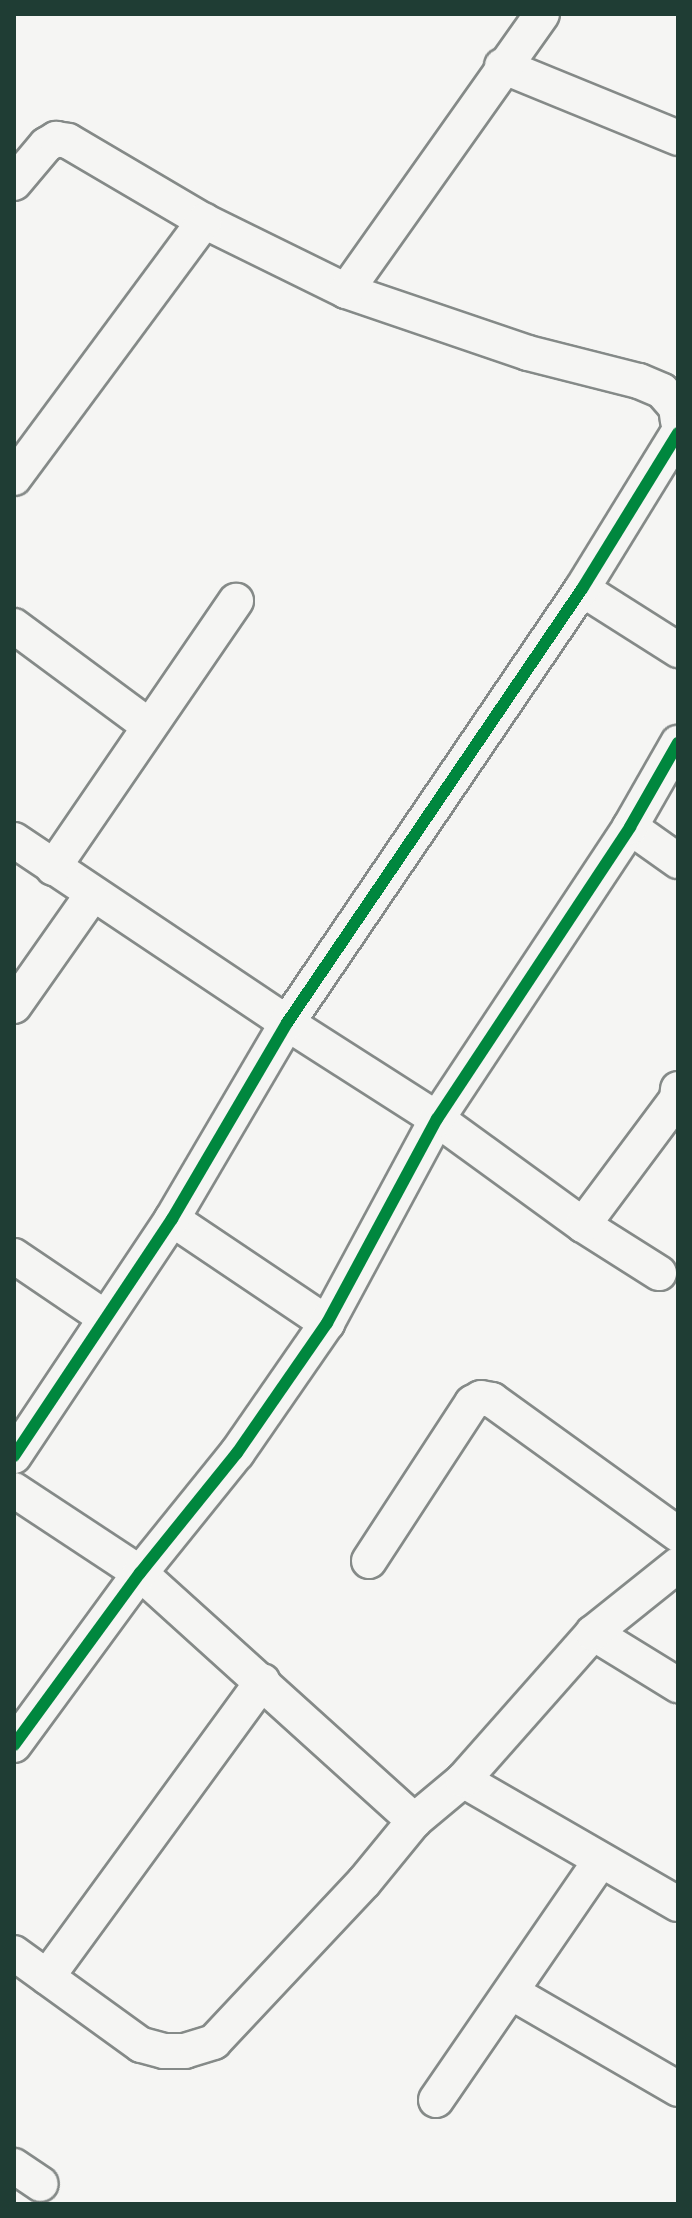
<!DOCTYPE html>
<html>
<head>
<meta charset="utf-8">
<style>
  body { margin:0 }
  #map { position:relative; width:692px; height:2218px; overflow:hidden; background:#f5f5f3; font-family:"Playpen Sans",sans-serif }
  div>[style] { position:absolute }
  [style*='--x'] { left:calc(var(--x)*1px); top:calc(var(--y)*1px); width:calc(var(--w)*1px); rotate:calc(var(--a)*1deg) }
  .roads { filter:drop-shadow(2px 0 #858a88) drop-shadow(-2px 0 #858a88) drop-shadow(0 2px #858a88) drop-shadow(0 -2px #858a88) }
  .minor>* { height:34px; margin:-17px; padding:0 17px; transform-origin:17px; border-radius:17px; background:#f5f5f3 }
  .cycleway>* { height:12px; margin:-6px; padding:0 6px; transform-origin:6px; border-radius:6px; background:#00873e }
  span { translate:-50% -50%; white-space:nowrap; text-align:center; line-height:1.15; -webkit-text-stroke:7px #f6f6f2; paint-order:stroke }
  .frame { position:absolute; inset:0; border:16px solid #1f3d34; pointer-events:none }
</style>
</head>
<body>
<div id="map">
  <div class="roads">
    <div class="minor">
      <i style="--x:502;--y:66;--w:190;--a:22.2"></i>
      <i style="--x:14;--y:183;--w:50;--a:-49.9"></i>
      <i style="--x:46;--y:145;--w:12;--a:-31"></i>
      <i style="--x:56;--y:139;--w:12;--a:9"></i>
      <i style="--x:68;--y:141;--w:158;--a:30.5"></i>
      <i style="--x:204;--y:221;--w:158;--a:26.2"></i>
      <i style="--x:346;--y:291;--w:192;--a:18.8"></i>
      <i style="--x:528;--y:353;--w:114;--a:14.2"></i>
      <i style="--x:639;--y:381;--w:25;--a:23"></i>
      <i style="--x:662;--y:391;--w:21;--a:49"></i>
      <i style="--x:676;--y:407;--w:14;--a:82"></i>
      <i style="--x:346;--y:291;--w:339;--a:-54.7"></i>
      <i style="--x:14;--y:478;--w:320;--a:-53.5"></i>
      <i style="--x:582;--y:589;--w:114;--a:32.4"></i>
      <i style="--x:14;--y:626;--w:168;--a:36.5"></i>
      <i style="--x:630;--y:827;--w:59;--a:35.3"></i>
      <i style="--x:14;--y:840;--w:329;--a:33.8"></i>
      <i style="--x:287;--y:1023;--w:178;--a:32.6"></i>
      <i style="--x:437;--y:1119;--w:180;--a:36"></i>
      <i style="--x:583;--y:1225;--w:90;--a:32.3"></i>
      <i style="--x:53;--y:868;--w:324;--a:-55.6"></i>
      <i style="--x:14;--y:1006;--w:136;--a:-54.9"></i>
      <i style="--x:172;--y:1219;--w:187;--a:33.9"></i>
      <i style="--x:583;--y:1225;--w:157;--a:-53.3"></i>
      <i style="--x:677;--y:1099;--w:10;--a:-84"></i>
      <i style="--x:14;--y:1256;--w:109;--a:34.1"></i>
      <i style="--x:14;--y:1456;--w:285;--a:-56.3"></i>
      <i style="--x:172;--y:1219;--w:227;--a:-59.6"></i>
      <i style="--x:287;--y:1023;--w:525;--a:-55.8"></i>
      <i style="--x:582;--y:589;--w:183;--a:-58.4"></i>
      <i style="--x:14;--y:1490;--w:151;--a:33.4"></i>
      <i style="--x:140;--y:1573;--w:370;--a:42.1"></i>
      <i style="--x:414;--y:1821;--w:79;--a:129.3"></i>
      <i style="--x:364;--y:1882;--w:219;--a:133.2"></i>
      <i style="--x:214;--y:2042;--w:30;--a:163"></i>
      <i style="--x:185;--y:2051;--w:21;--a:180"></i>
      <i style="--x:164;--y:2051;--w:24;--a:-165"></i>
      <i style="--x:141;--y:2045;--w:157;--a:-144.1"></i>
      <i style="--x:369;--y:1561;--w:189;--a:-56.9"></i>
      <i style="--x:472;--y:1403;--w:10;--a:-29"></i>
      <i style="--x:481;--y:1398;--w:11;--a:10"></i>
      <i style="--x:492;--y:1400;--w:229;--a:35.8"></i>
      <i style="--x:593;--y:1633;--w:100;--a:31.5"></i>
      <i style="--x:14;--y:1745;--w:213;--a:-53.8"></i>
      <i style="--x:140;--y:1573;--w:154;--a:-51.1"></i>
      <i style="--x:237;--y:1453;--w:158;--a:-55.3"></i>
      <i style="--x:327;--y:1323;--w:232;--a:-61.7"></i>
      <i style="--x:437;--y:1119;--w:350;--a:-56.5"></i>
      <i style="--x:630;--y:827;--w:97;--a:-60.3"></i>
      <i style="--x:463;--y:1780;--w:248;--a:30"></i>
      <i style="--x:414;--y:1821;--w:64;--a:-39.9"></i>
      <i style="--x:463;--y:1780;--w:196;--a:-48.5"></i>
      <i style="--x:593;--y:1633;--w:109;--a:-38.7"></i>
      <i style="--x:47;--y:1977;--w:366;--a:-53.9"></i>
      <i style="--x:511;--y:1992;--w:193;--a:30.1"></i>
      <i style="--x:436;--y:2100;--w:291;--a:-55.5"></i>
      <i style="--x:14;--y:2166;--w:32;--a:34"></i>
    </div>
  </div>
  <div class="cycleway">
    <i style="--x:14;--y:1456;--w:285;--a:-56.3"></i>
    <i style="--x:172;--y:1219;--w:227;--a:-59.6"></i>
    <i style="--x:287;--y:1023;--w:525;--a:-55.8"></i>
    <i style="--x:582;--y:589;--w:183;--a:-58.4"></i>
    <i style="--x:14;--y:1745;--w:213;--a:-53.8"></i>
    <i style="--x:140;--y:1573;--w:154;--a:-51.1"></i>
    <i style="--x:237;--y:1453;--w:158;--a:-55.3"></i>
    <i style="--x:327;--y:1323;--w:232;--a:-61.7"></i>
    <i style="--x:437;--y:1119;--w:350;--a:-56.5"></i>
    <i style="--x:630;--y:827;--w:97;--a:-60.3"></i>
  </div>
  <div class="frame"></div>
</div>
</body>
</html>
